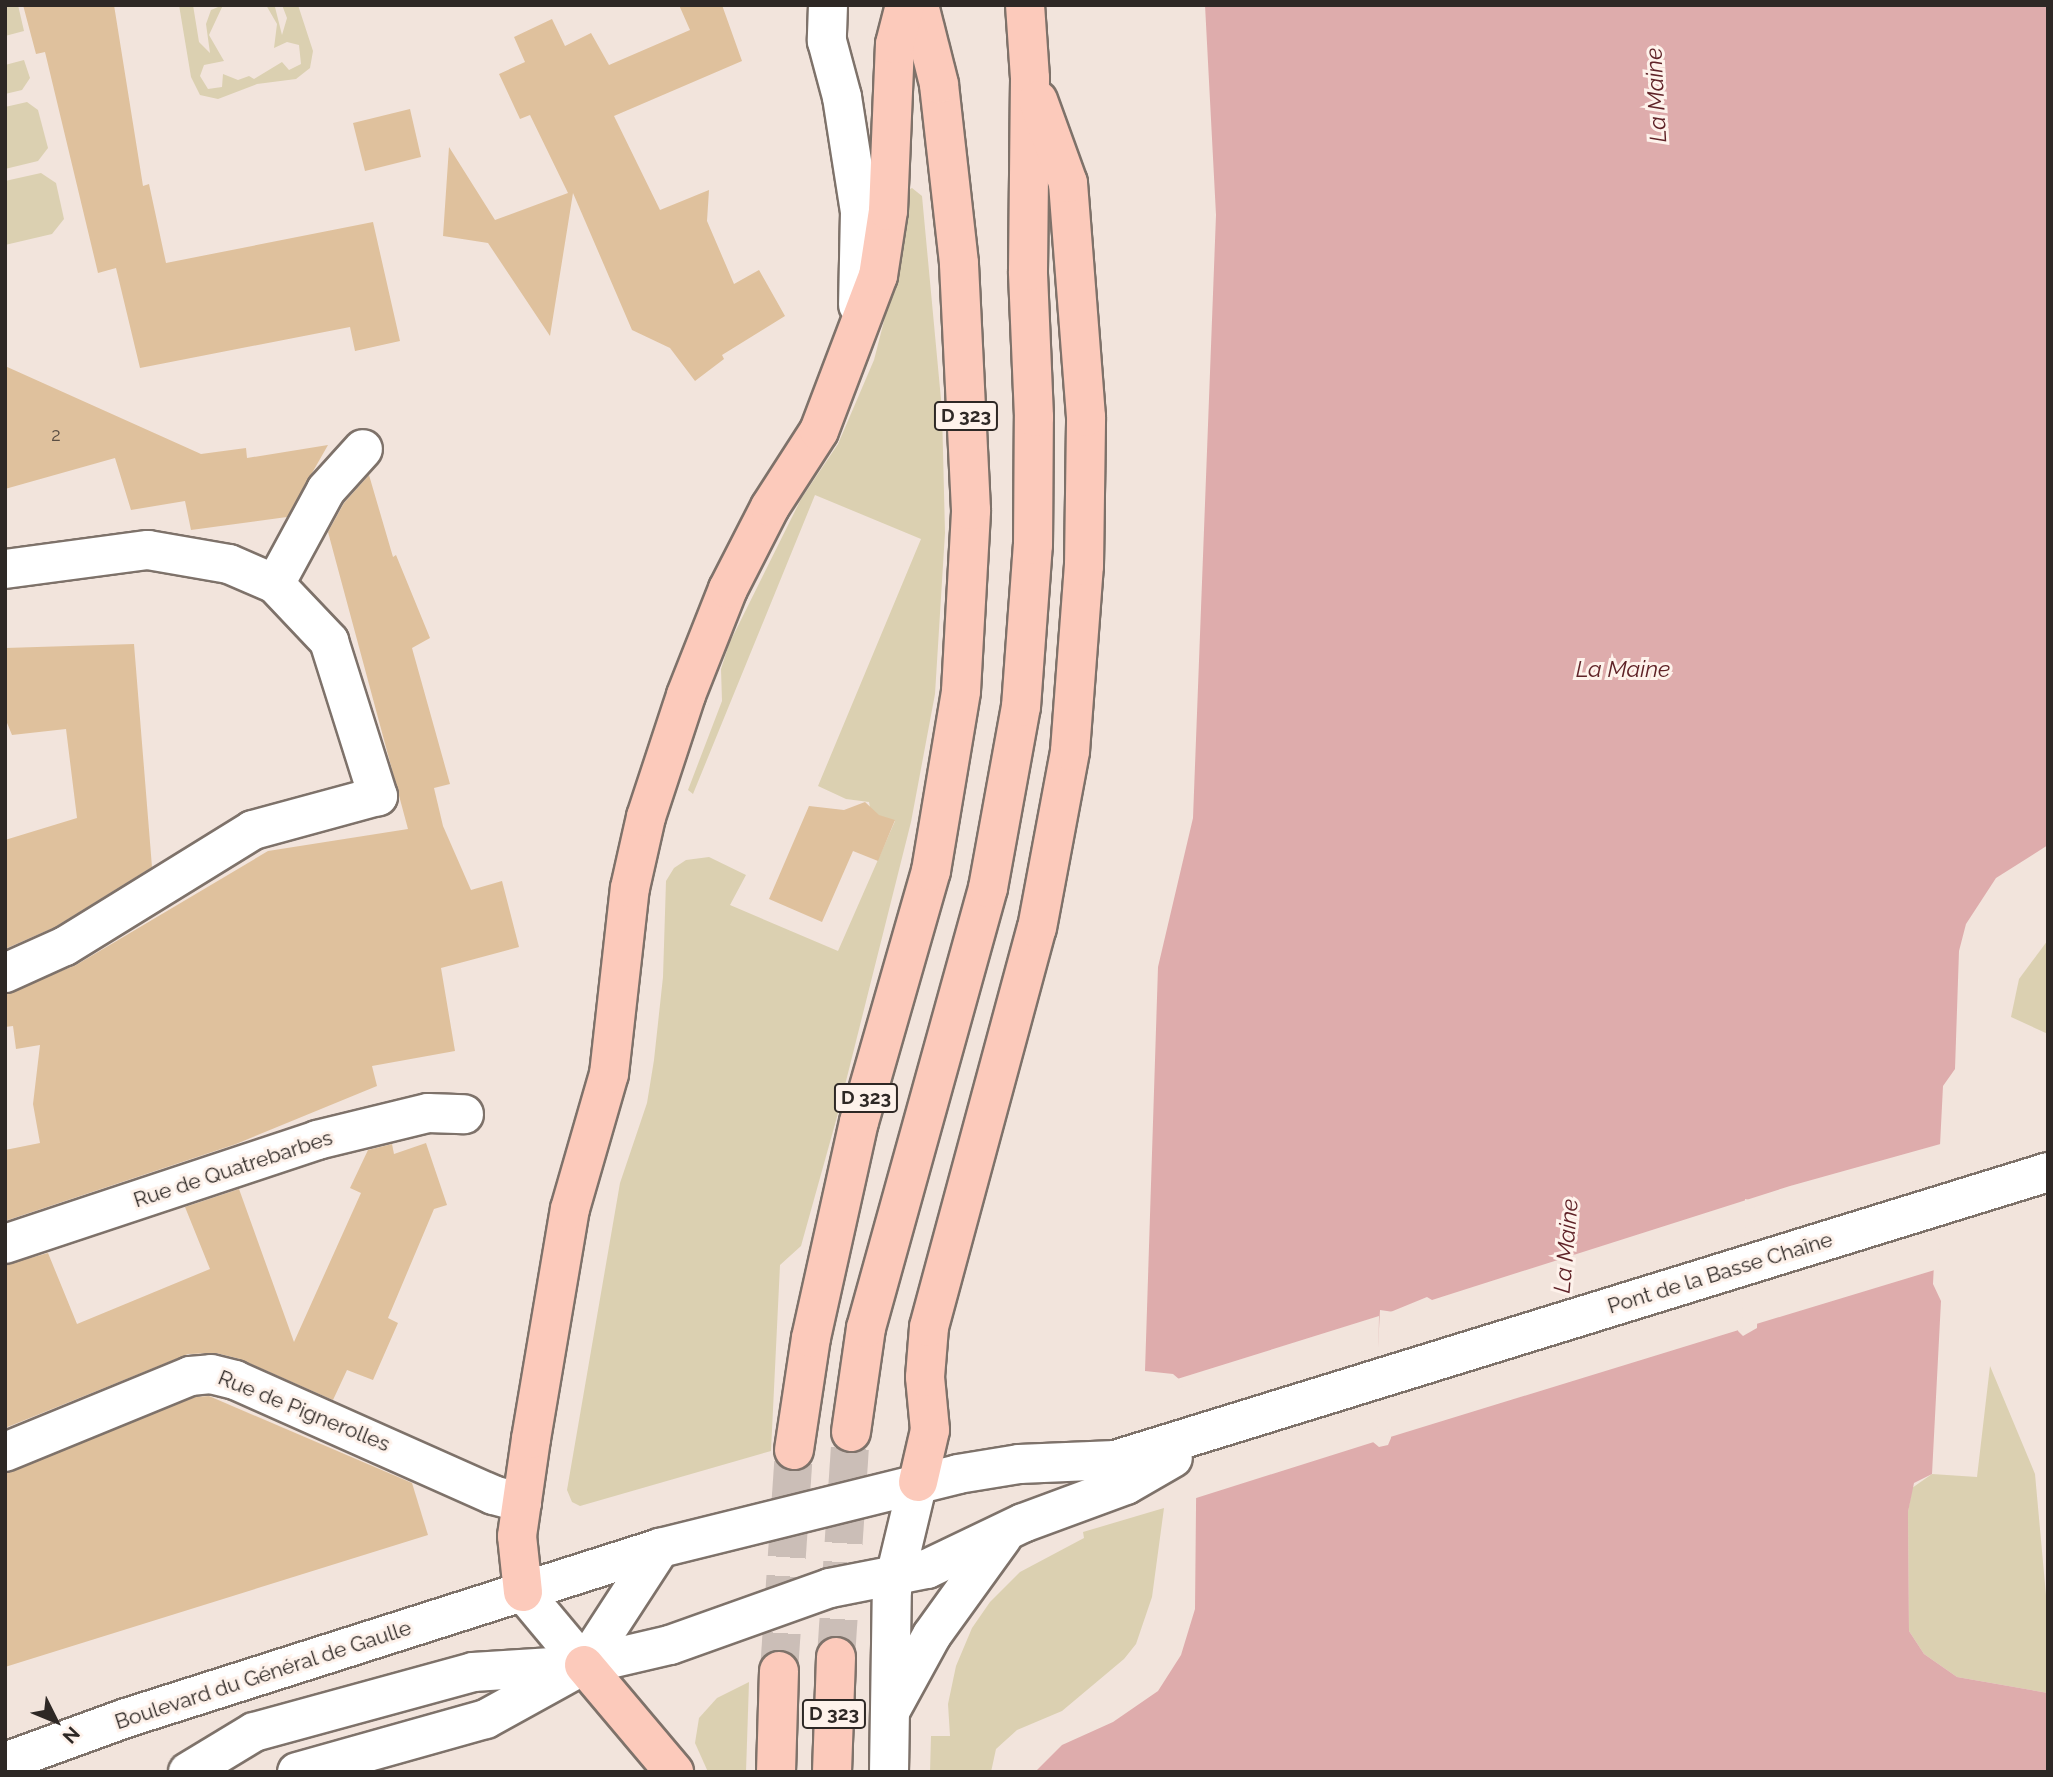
<!DOCTYPE html>
<html>
<head>
<meta charset="utf-8">
<style>
  body { margin:0 }
  #map { position:relative; width:2053px; height:1777px; overflow:hidden; background:#f2e4dc; font-family:Raleway,sans-serif }
  div>[style] { position:absolute }
  [style*='--x'] { left:calc(var(--x)*1px); top:calc(var(--y)*1px); width:calc(var(--w)*1px); rotate:calc(var(--a)*1deg) }
  .green>* { inset:0; background:#dbd0b1 }
  .water>* { inset:0; background:#deacac }
  .pier>* { inset:0; background:#f2e4dc }
  .building>* { inset:0; background:#dfc19d }
  .trunk-tunnel>* { height:38px; margin-top:-19px; transform-origin:0; background:repeating-linear-gradient(90deg,#cbbeb7 0 38px,transparent 0 57px) }
  .roads { filter:drop-shadow(2px 0 #7e726a) drop-shadow(-2px 0 #7e726a) drop-shadow(0 2px #7e726a) drop-shadow(0 -2px #7e726a) }
  .minor>* { height:38px; margin:-19px; padding:0 19px; transform-origin:19px; border-radius:19px; background:#fff }
  .tertiary>* { height:38px; margin:-19px; padding:0 19px; transform-origin:19px; border-radius:19px; background:#fff }
  .secondary>* { height:38px; margin:-19px; padding:0 19px; transform-origin:19px; border-radius:19px; background:#fff }
  .trunk>* { height:38px; margin:-19px; padding:0 19px; transform-origin:19px; border-radius:19px; background:#fccabb }
  span { translate:-50% -50%; white-space:nowrap; text-align:center; line-height:1.15; -webkit-text-stroke:6px #fef2eb; paint-order:stroke }
  .number-label { font-size:18px; color:#5a4e43 }
  .number-label span { -webkit-text-stroke-width:0 }
  .shield-label span { padding:2px 5px; background:#fef2eb; border:2px solid; border-radius:5px; -webkit-text-stroke-width:0 }
  .shield-label { font-size:19px; color:#2e2825; font-weight:700 }
  .street-label { font-size:21px; color:#2e2825 }
  .water-label { font-size:23px; color:#5f2227; font-style:italic }
  .frame { position:absolute; inset:0; border:7px solid #2e2825; pointer-events:none }
  .north { position:absolute; left:21px; top:1686px; width:70px; height:70px; -webkit-text-stroke:5px #fef2eb; paint-order:stroke; rotate:133deg; font-size:19px; font-weight:700; line-height:28px; text-align:center; color:#2e2825 }
  .north::after { content:''; display:block; margin:auto; width:24px; height:32px; background:#2e2825; clip-path:polygon(50% 0,100% 100%,50% 72%,0 100%) }
</style>
</head>
<body>
<div id="map">
  <div class="green">
    <i style="clip-path:polygon(5px 5px,18px 5px,24px 31px,5px 36px)"></i>
    <i style="clip-path:polygon(179px 5px,193px 5px,199px 42px,210px 53px,206px 24px,211px 10px,223px 5px,209px 35px,224px 61px,204px 65px,200px 76px,208px 89px,222px 87px,223px 74px,238px 80px,249px 76px,254px 79px,282px 62px,289px 70px,301px 64px,299px 45px,287px 42px,274px 48px,277px 24px,266px 5px,275px 7px,282px 35px,287px 18px,282px 5px,298px 5px,313px 51px,310px 68px,296px 79px,257px 84px,218px 99px,200px 95px,191px 77px)"></i>
    <i style="clip-path:polygon(24px 60px,30px 78px,22px 90px,5px 94px,5px 65px)"></i>
    <i style="clip-path:polygon(27px 102px,38px 110px,48px 148px,38px 161px,5px 169px,5px 107px)"></i>
    <i style="clip-path:polygon(41px 173px,56px 183px,64px 219px,52px 234px,5px 245px,5px 181px)"></i>
    <i style="clip-path:polygon(912px 188px,922px 196px,942px 410px,945px 533px,935px 694px,911px 822px,837px 1117px,801px 1246px,780px 1265px,771px 1451px,580px 1506px,572px 1502px,567px 1490px,620px 1183px,647px 1103px,654px 1060px,663px 977px,666px 881px,674px 868px,686px 860px,709px 857px,746px 875px,730px 905px,838px 951px,895px 821px,871px 813px,869px 802px,846px 799px,818px 786px,921px 539px,815px 495px,693px 794px,688px 790px,722px 701px,721px 669px,729px 644px,801px 499px,838px 444px,874px 360px,895px 278px,906px 191px)"></i>
    <i style="clip-path:polygon(2048px 940px,2048px 1034px,2011px 1017px,2019px 979px)"></i>
    <i style="clip-path:polygon(1990px 1366px,2035px 1474px,2048px 1617px,2048px 1693px,1957px 1677px,1924px 1654px,1909px 1631px,1908px 1512px,1912px 1488px,1932px 1474px,1977px 1477px)"></i>
    <i style="clip-path:polygon(1164px 1508px,1152px 1597px,1136px 1644px,1124px 1659px,1062px 1711px,1017px 1730px,996px 1749px,991px 1772px,930px 1772px,931px 1736px,950px 1736px,948px 1704px,956px 1666px,972px 1628px,990px 1602px,1020px 1572px,1084px 1538px,1083px 1532px)"></i>
    <i style="clip-path:polygon(749px 1682px,746px 1772px,708px 1772px,695px 1743px,699px 1718px,717px 1698px)"></i>
  </div>
  <div class="water">
    <i style="clip-path:polygon(evenodd,1205px 5px,2048px 5px,2048px 845px,1996px 878px,1966px 924px,1959px 951px,1955px 1069px,1943px 1086px,1933px 1284px,1941px 1301px,1932px 1474px,1914px 1483px,1908px 1512px,1909px 1631px,1924px 1654px,1957px 1677px,2048px 1693px,2048px 1772px,1035px 1772px,1062px 1745px,1113px 1722px,1158px 1691px,1181px 1655px,1195px 1609px,1197px 1406px,1193px 1391px,1173px 1374px,1145px 1371px,1158px 967px,1193px 818px,1216px 215px,1205px 5px,1745px 1199px,1759px 1202px,1757px 1328px,1743px 1336px,1738px 1331px,1745px 1199px,1205px 5px,1380px 1310px,1394px 1312px,1391px 1438px,1388px 1445px,1379px 1447px,1373px 1442px,1380px 1310px)"></i>
  </div>
  <div class="pier">
    <i style="clip-path:polygon(1944px 1143px,1938px 1269px,1753px 1325px,1755px 1203px,1746px 1203px,1742px 1329px,1387px 1438px,1388px 1313px,1427px 1297px,1432px 1300px,1790px 1186px)"></i>
    <i style="clip-path:polygon(1379px 1316px,1377px 1441px,1193px 1499px,1194px 1406px,1190px 1393px,1174px 1380px)"></i>
  </div>
  <div class="building">
    <i style="clip-path:polygon(23px 5px,114px 5px,143px 186px,149px 184px,166px 263px,373px 222px,400px 341px,355px 351px,350px 327px,140px 368px,116px 268px,98px 273px,45px 52px,36px 54px)"></i>
    <i style="clip-path:polygon(679px 5px,722px 5px,742px 61px,614px 116px,660px 210px,709px 190px,707px 221px,734px 284px,759px 270px,785px 316px,722px 355px,724px 359px,695px 381px,670px 348px,632px 330px,573px 193px,550px 336px,488px 243px,443px 236px,449px 147px,495px 220px,568px 193px,530px 115px,520px 119px,499px 74px,525px 62px,514px 37px,552px 19px,565px 46px,591px 33px,609px 65px,690px 30px)"></i>
    <i style="clip-path:polygon(410px 109px,421px 157px,365px 171px,353px 123px)"></i>
    <i style="clip-path:polygon(5px 366px,201px 454px,246px 448px,247px 458px,328px 445px,287px 517px,191px 530px,185px 501px,131px 510px,115px 458px,5px 489px)"></i>
    <i style="clip-path:polygon(369px 475px,393px 557px,396px 555px,430px 638px,412px 648px,450px 784px,434px 788px,443px 826px,471px 890px,502px 881px,519px 947px,441px 968px,455px 1051px,372px 1066px,377px 1086px,236px 1144px,5px 1221px,5px 1150px,40px 1143px,33px 1104px,40px 1045px,16px 1049px,13px 1026px,5px 1027px,5px 994px,76px 965px,268px 851px,408px 829px,328px 532px,344px 503px)"></i>
    <i style="clip-path:polygon(134px 644px,152px 867px,55px 927px,5px 949px,5px 840px,77px 818px,66px 729px,12px 735px,5px 718px,5px 648px)"></i>
    <i style="clip-path:polygon(865px 802px,879px 815px,895px 820px,878px 861px,853px 851px,822px 922px,769px 899px,809px 806px,844px 810px)"></i>
    <i style="clip-path:polygon(426px 1143px,447px 1205px,434px 1209px,388px 1318px,398px 1323px,373px 1380px,347px 1370px,333px 1400px,240px 1359px,216px 1353px,188px 1354px,5px 1428px,5px 1265px,48px 1253px,77px 1324px,210px 1269px,185px 1207px,239px 1189px,294px 1342px,361px 1193px,350px 1188px,368px 1150px,392px 1144px,394px 1154px)"></i>
    <i style="clip-path:polygon(209px 1396px,412px 1483px,428px 1535px,5px 1667px,5px 1473px,195px 1397px)"></i>
  </div>
  <div class="trunk-tunnel">
    <i style="--x:836;--y:1657;--w:225;--a:-86.2"></i>
    <i style="--x:779;--y:1671;--w:222;--a:-86.1"></i>
  </div>
  <div class="roads">
    <div class="minor">
      <i style="--x:5;--y:569;--w:144;--a:-7.6"></i>
      <i style="--x:148;--y:550;--w:82;--a:9.8"></i>
      <i style="--x:229;--y:564;--w:50;--a:23.5"></i>
      <i style="--x:275;--y:584;--w:79;--a:46.5"></i>
      <i style="--x:329;--y:641;--w:163;--a:72.5"></i>
      <i style="--x:378;--y:796;--w:130;--a:164.8"></i>
      <i style="--x:253;--y:830;--w:221;--a:148.3"></i>
      <i style="--x:65;--y:946;--w:66;--a:155.8"></i>
      <i style="--x:275;--y:584;--w:107;--a:-61.5"></i>
      <i style="--x:326;--y:490;--w:55;--a:-47.9"></i>
      <i style="--x:5;--y:1244;--w:329;--a:-18.4"></i>
      <i style="--x:317;--y:1140;--w:114;--a:-13.7"></i>
      <i style="--x:428;--y:1113;--w:36;--a:2"></i>
      <i style="--x:5;--y:1452;--w:200;--a:-22.3"></i>
      <i style="--x:190;--y:1376;--w:21;--a:-5"></i>
      <i style="--x:211;--y:1374;--w:25;--a:14"></i>
      <i style="--x:235;--y:1380;--w:282;--a:24"></i>
      <i style="--x:493;--y:1495;--w:30;--a:15"></i>
    </div>
    <div class="tertiary">
      <i style="--x:828;--y:5;--w:36;--a:92"></i>
      <i style="--x:827;--y:41;--w:58;--a:75"></i>
      <i style="--x:842;--y:97;--w:116;--a:81.1"></i>
      <i style="--x:860;--y:212;--w:93;--a:91.2"></i>
    </div>
    <div class="secondary">
      <i style="--x:523;--y:1592;--w:95;--a:50.1"></i>
      <i style="--x:892;--y:1708;--w:83;--a:-61.3"></i>
      <i style="--x:932;--y:1635;--w:120;--a:-54.2"></i>
      <i style="--x:5;--y:1762;--w:129;--a:-20"></i>
      <i style="--x:126;--y:1718;--w:560;--a:-17.66"></i>
      <i style="--x:660;--y:1548;--w:307;--a:-13.9"></i>
      <i style="--x:958;--y:1474;--w:62;--a:-9.3"></i>
      <i style="--x:1019;--y:1464;--w:96;--a:-2.4"></i>
      <i style="--x:1115;--y:1460;--w:976;--a:-17.15"></i>
      <i style="--x:188;--y:1772;--w:77;--a:-31.2"></i>
      <i style="--x:254;--y:1732;--w:227;--a:-15.3"></i>
      <i style="--x:473;--y:1672;--w:111;--a:-3.6"></i>
      <i style="--x:584;--y:1665;--w:88;--a:-13.1"></i>
      <i style="--x:670;--y:1645;--w:170;--a:-19.6"></i>
      <i style="--x:830;--y:1588;--w:99;--a:-11.1"></i>
      <i style="--x:927;--y:1569;--w:106;--a:-25.6"></i>
      <i style="--x:1023;--y:1523;--w:110;--a:-20.3"></i>
      <i style="--x:1126;--y:1485;--w:54;--a:-29.9"></i>
      <i style="--x:297;--y:1772;--w:196;--a:-15.7"></i>
      <i style="--x:486;--y:1719;--w:112;--a:-28.9"></i>
      <i style="--x:584;--y:1665;--w:140;--a:-57"></i>
      <i style="--x:889;--y:1772;--w:182;--a:-89.1"></i>
      <i style="--x:892;--y:1590;--w:111;--a:-76.5"></i>
    </div>
    <div class="trunk">
      <i style="--x:851;--y:1432;--w:105;--a:-81.8"></i>
      <i style="--x:866;--y:1328;--w:457;--a:-74.5"></i>
      <i style="--x:988;--y:888;--w:184;--a:-79.7"></i>
      <i style="--x:1021;--y:707;--w:162;--a:-85.8"></i>
      <i style="--x:1033;--y:545;--w:128;--a:-89.6"></i>
      <i style="--x:1034;--y:417;--w:146;--a:-92.4"></i>
      <i style="--x:1028;--y:271;--w:193;--a:-89.4"></i>
      <i style="--x:1030;--y:78;--w:73;--a:-93.9"></i>
      <i style="--x:794;--y:1450;--w:113;--a:-81.4"></i>
      <i style="--x:811;--y:1338;--w:221;--a:-77.5"></i>
      <i style="--x:859;--y:1122;--w:261;--a:-74"></i>
      <i style="--x:931;--y:871;--w:182;--a:-80.5"></i>
      <i style="--x:961;--y:691;--w:181;--a:-86.8"></i>
      <i style="--x:971;--y:510;--w:247;--a:-92.8"></i>
      <i style="--x:959;--y:263;--w:180;--a:-96.4"></i>
      <i style="--x:939;--y:84;--w:81;--a:-104.2"></i>
      <i style="--x:918;--y:1482;--w:53;--a:-77"></i>
      <i style="--x:930;--y:1430;--w:53;--a:-95.4"></i>
      <i style="--x:925;--y:1377;--w:50;--a:-85.4"></i>
      <i style="--x:929;--y:1327;--w:413;--a:-74.9"></i>
      <i style="--x:1037;--y:928;--w:180;--a:-79.4"></i>
      <i style="--x:1070;--y:751;--w:186;--a:-85.7"></i>
      <i style="--x:1084;--y:566;--w:149;--a:-89.2"></i>
      <i style="--x:1086;--y:417;--w:235;--a:-94.4"></i>
      <i style="--x:1068;--y:183;--w:88;--a:-109.9"></i>
      <i style="--x:523;--y:1592;--w:56;--a:-96.1"></i>
      <i style="--x:517;--y:1536;--w:98;--a:-81.8"></i>
      <i style="--x:531;--y:1439;--w:233;--a:-80.4"></i>
      <i style="--x:570;--y:1209;--w:141;--a:-73.9"></i>
      <i style="--x:609;--y:1074;--w:187;--a:-83.6"></i>
      <i style="--x:630;--y:888;--w:73;--a:-77.3"></i>
      <i style="--x:646;--y:817;--w:128;--a:-71.8"></i>
      <i style="--x:686;--y:695;--w:114;--a:-68.4"></i>
      <i style="--x:728;--y:589;--w:92;--a:-62.9"></i>
      <i style="--x:770;--y:507;--w:90;--a:-57.2"></i>
      <i style="--x:819;--y:431;--w:166;--a:-69.2"></i>
      <i style="--x:878;--y:276;--w:66;--a:-81.3"></i>
      <i style="--x:888;--y:211;--w:167;--a:-87.6"></i>
      <i style="--x:895;--y:44;--w:40;--a:-75.6"></i>
      <i style="--x:584;--y:1665;--w:140;--a:49.9"></i>
      <i style="--x:776;--y:1772;--w:101;--a:-88.3"></i>
      <i style="--x:832;--y:1772;--w:115;--a:-88"></i>
    </div>
  </div>
  <div class="number-label">
    <span style="left:56px;top:435px">2</span>
  </div>
  <div class="shield-label">
    <span style="left:966px;top:416px">D 323</span>
    <span style="left:866px;top:1098px">D 323</span>
    <span style="left:834px;top:1714px">D 323</span>
  </div>
  <div class="street-label">
    <span style="left:233px;top:1169px;rotate:-18deg">Rue de Quatrebarbes</span>
    <span style="left:1720px;top:1273px;rotate:-17deg">Pont de la Basse Chaîne</span>
    <span style="left:304px;top:1411px;rotate:22deg">Rue de Pignerolles</span>
    <span style="left:263px;top:1675px;rotate:-18deg">Boulevard du Général de Gaulle</span>
  </div>
  <div class="water-label">
    <span style="left:1656px;top:95px;rotate:-93deg">La Maine</span>
    <span style="left:1623px;top:669px">La Maine</span>
    <span style="left:1566px;top:1246px;rotate:-85deg">La Maine</span>
  </div>
  <div class="frame"></div>
  <div class="north">N</div>
</div>
</body>
</html>
